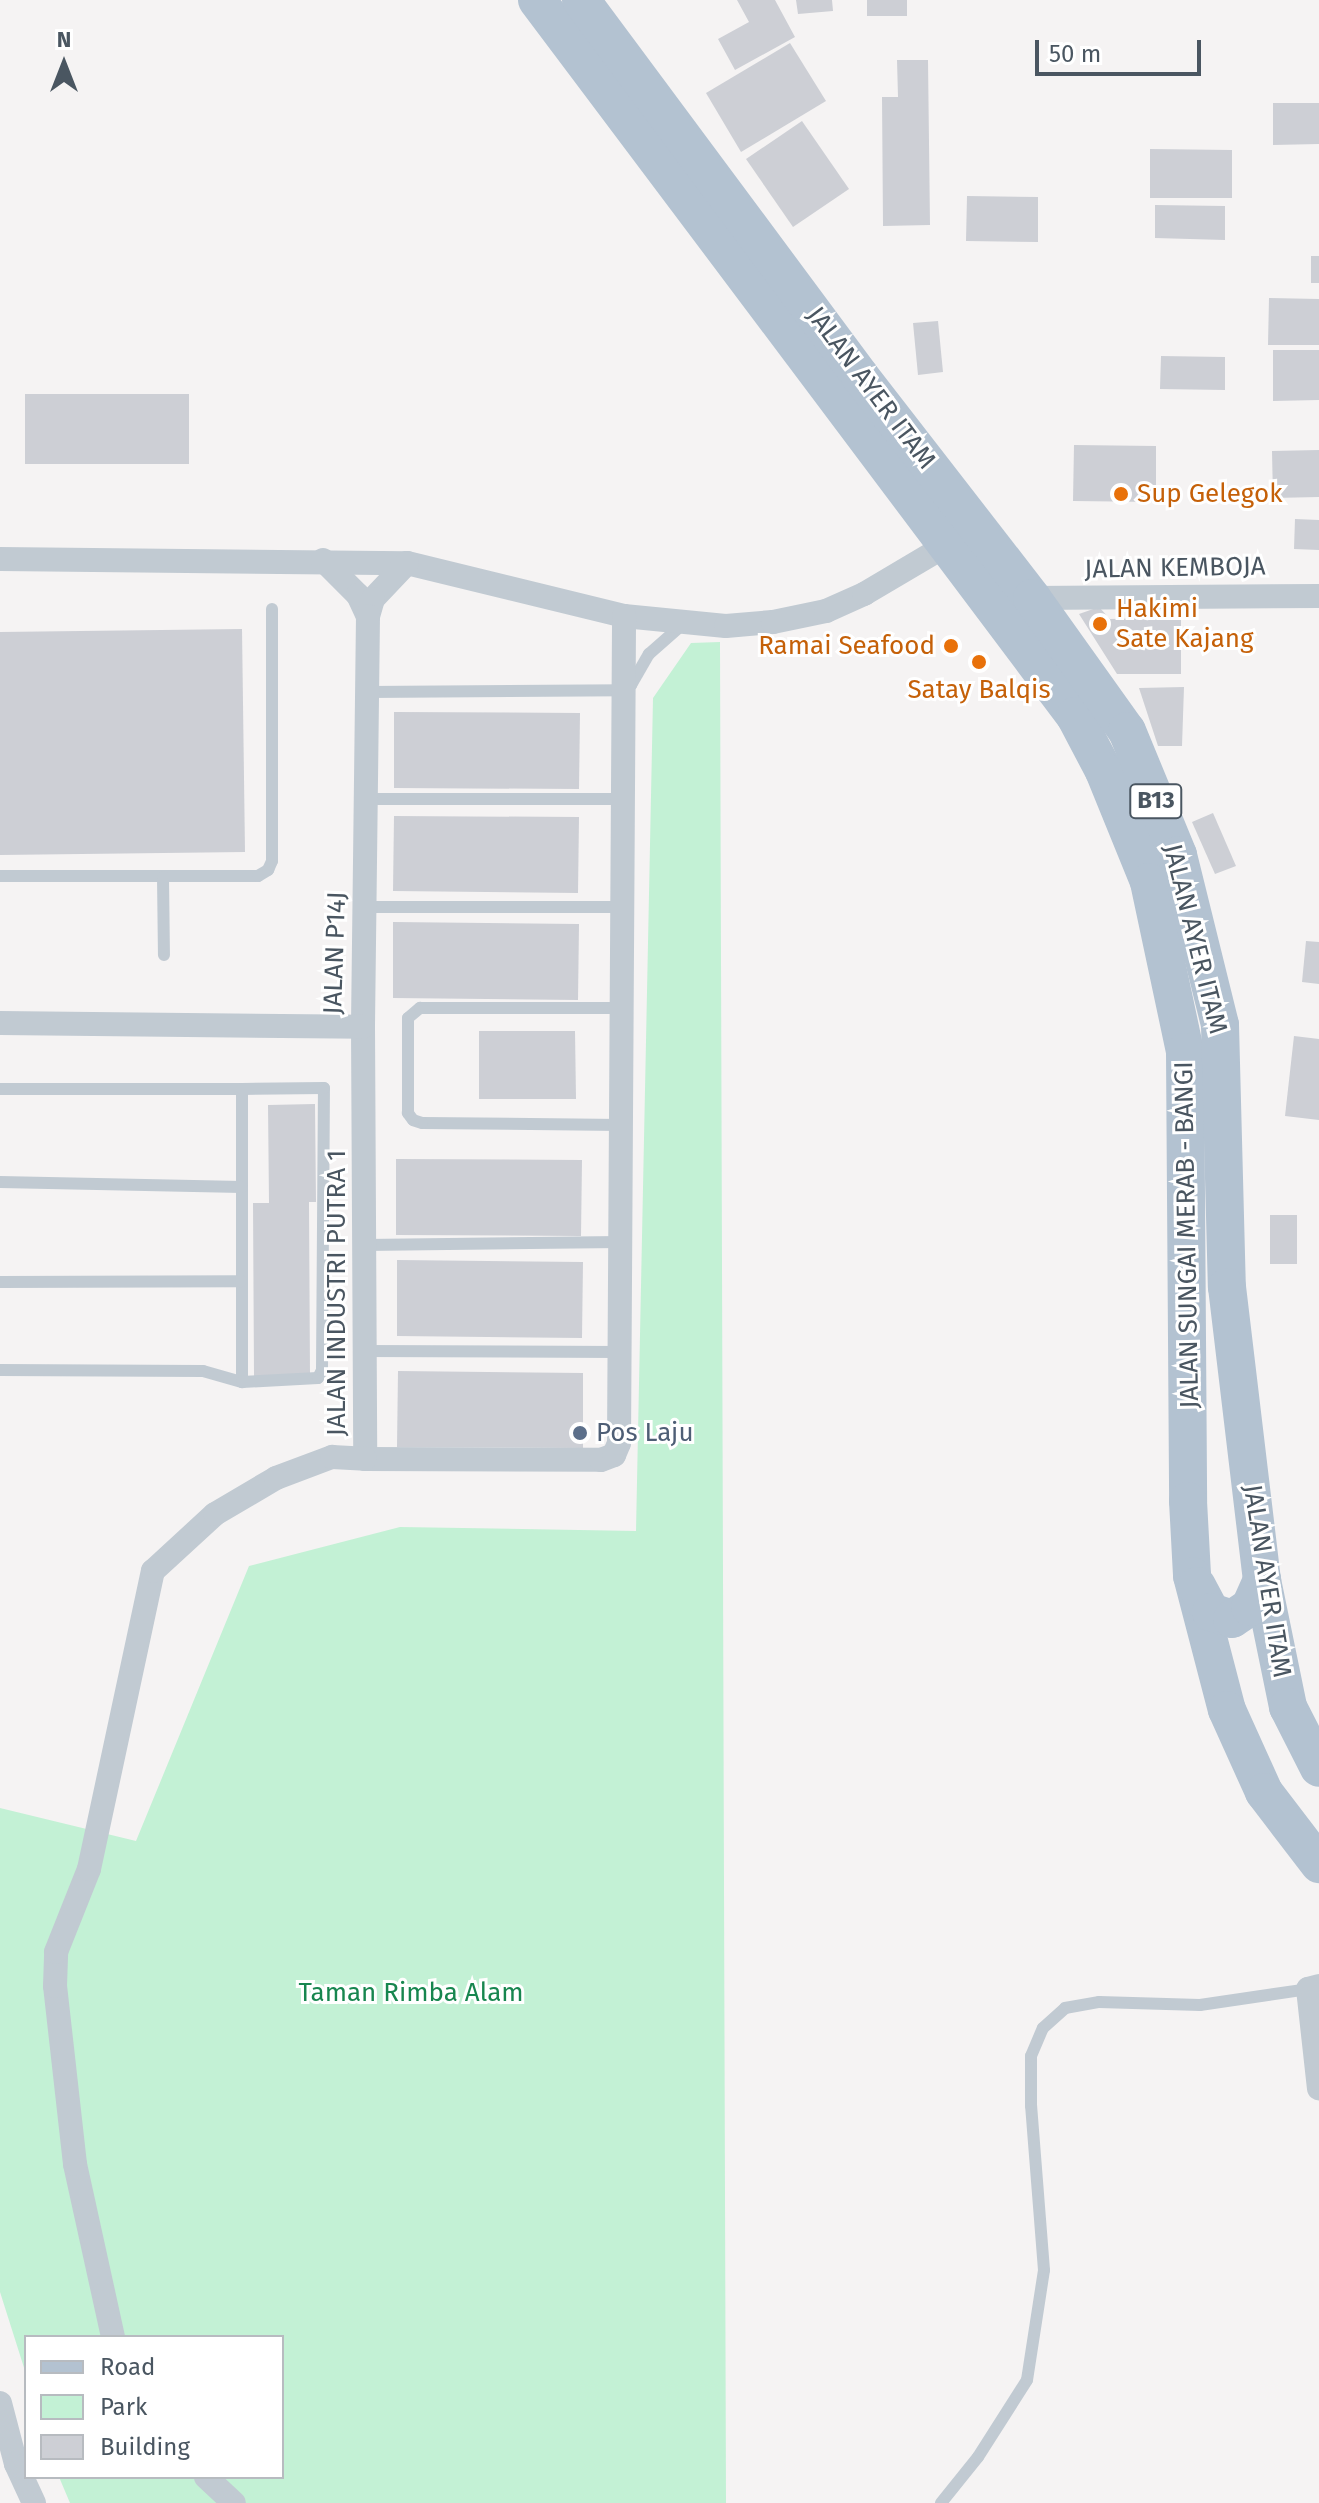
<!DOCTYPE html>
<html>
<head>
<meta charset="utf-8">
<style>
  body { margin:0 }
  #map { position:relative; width:1319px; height:2503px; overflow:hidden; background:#f5f3f3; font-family:"Fira Sans",sans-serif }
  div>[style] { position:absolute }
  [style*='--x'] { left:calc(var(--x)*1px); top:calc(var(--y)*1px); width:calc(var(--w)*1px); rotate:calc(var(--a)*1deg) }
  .green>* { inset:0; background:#c3f1d5 }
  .building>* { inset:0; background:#cdcfd5 }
  .lane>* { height:12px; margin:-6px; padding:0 6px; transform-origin:6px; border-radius:6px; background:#c1cad2 }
  .street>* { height:24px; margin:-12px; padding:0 12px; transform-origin:12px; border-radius:12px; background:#c1cad2 }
  .primary>* { height:38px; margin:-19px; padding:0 19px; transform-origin:19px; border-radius:19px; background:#b3c2d1 }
  .dots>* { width:22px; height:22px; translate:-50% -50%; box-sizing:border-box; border:4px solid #fff; border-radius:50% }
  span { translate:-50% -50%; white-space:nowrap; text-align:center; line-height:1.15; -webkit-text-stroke:6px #fff; paint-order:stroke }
  .shield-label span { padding:2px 6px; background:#fff; border:2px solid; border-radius:6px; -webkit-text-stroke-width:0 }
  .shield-label { font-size:24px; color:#4a5661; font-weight:700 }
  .street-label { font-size:26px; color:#4a5661 }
  .food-label { font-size:26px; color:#c56008 }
  .left { translate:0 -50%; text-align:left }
  .right { translate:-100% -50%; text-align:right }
  .service-label { font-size:26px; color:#4e5e75 }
  .park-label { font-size:26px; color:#17864f }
  .legend { position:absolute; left:24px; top:2335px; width:260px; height:144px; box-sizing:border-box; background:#fff; border:2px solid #b7bbc0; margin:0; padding:10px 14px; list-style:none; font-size:24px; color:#4a5661 }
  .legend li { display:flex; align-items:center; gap:16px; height:40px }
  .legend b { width:40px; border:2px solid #b7bbc0 }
  .north { position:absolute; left:24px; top:24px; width:80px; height:80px; -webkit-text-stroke:6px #fff; paint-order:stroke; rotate:0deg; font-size:22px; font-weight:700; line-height:32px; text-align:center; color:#4a5661 }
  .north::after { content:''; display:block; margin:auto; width:28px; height:36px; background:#4a5661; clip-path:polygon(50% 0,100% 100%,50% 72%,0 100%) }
  .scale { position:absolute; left:1035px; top:40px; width:166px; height:36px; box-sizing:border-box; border:4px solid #4a5661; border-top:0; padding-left:10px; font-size:24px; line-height:28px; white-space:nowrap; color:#4a5661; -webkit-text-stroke:6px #fff; paint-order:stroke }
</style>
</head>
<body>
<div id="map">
  <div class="green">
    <i style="clip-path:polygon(720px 642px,726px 2503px,70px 2503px,59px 2477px,282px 2477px,282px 2337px,26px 2337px,26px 2374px,0 2292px,0 1808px,136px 1841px,249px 1566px,400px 1527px,636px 1531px,653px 698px,691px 643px)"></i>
  </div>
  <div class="building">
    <i style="clip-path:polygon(737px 0,775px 0,795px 37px,735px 70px,718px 39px,749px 22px)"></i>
    <i style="clip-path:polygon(796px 0,832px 0,833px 11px,798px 14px)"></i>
    <i style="clip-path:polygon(867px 0,907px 0,907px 16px,867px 16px)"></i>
    <i style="clip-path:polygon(790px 43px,826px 101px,741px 152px,706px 93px)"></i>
    <i style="clip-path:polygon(897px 60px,928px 60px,930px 225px,883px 226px,882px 97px,898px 97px)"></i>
    <i style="clip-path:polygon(1273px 103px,1319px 103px,1319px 144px,1273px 145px)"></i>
    <i style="clip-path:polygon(802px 121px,849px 189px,793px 227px,746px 159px)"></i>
    <i style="clip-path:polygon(1150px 149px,1232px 150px,1232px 198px,1150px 198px)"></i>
    <i style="clip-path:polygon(967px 196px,1038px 197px,1038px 242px,966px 241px)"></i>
    <i style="clip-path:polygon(1155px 205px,1225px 206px,1225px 240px,1155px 238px)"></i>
    <i style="clip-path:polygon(1311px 256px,1319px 256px,1319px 283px,1311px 283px)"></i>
    <i style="clip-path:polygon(1269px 298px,1319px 299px,1319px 345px,1268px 345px)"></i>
    <i style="clip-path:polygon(938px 321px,943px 372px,918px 375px,913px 323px)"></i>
    <i style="clip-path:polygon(1273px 350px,1319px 350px,1319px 400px,1273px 401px)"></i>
    <i style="clip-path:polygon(1161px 356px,1225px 357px,1225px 390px,1160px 389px)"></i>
    <i style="clip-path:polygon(25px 394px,189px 394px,189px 464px,25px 464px)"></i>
    <i style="clip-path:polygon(1074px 445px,1156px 446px,1156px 502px,1073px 501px)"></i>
    <i style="clip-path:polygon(1319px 450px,1319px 497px,1273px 498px,1272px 451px)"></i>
    <i style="clip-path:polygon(1295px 519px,1319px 520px,1319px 550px,1294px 549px)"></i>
    <i style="clip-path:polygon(1099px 607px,1110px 619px,1181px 617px,1181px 674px,1117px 674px,1079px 614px)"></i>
    <i style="clip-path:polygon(242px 629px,245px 852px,0 855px,0 632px)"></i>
    <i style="clip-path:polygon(1184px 687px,1182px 746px,1158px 746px,1139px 688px)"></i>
    <i style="clip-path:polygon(394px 712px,580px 713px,579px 789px,394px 788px)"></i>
    <i style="clip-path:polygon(1213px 813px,1236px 866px,1215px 874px,1192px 822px)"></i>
    <i style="clip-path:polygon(394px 816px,579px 817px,578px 893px,393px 891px)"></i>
    <i style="clip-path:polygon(393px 922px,579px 924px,578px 1000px,393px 998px)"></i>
    <i style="clip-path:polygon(1306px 941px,1319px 942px,1319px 984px,1302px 982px)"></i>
    <i style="clip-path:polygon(479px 1031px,575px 1031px,576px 1099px,479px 1099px)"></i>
    <i style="clip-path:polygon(1294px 1036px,1319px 1039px,1319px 1120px,1285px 1116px)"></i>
    <i style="clip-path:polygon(315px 1104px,316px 1202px,309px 1202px,310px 1376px,254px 1376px,253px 1203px,269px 1203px,268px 1105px)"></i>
    <i style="clip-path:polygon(396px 1159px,582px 1160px,581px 1236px,396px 1235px)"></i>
    <i style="clip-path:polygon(1270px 1215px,1297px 1215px,1297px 1264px,1270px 1264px)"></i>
    <i style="clip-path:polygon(397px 1260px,583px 1262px,582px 1338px,397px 1336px)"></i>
    <i style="clip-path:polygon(398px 1371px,583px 1373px,583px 1448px,397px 1447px)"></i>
  </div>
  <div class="lane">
    <i style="--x:367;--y:692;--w:257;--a:-0.4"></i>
    <i style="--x:624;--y:690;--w:9;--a:-36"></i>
    <i style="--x:631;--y:685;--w:36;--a:-60"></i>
    <i style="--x:649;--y:654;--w:45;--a:-41.4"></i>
    <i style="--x:366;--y:799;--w:257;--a:0"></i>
    <i style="--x:0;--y:876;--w:258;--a:0"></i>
    <i style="--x:258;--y:876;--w:12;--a:-31"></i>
    <i style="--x:268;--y:870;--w:10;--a:-66"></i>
    <i style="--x:272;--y:861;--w:252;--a:-90"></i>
    <i style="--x:163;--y:877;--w:78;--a:89.3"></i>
    <i style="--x:365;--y:907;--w:257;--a:0"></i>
    <i style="--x:0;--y:1089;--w:242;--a:0"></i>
    <i style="--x:242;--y:1089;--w:293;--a:90"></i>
    <i style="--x:621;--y:1125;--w:199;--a:-179.4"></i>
    <i style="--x:422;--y:1123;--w:9;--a:-162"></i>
    <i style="--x:413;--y:1120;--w:9;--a:-126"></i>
    <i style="--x:408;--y:1113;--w:95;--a:-90"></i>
    <i style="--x:408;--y:1018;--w:16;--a:-40"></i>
    <i style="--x:420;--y:1008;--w:201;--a:0"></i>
    <i style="--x:0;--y:1182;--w:242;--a:1.2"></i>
    <i style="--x:365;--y:1245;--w:255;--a:-0.7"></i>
    <i style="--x:0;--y:1282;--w:241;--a:-0.2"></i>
    <i style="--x:365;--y:1351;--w:254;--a:0.2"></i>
    <i style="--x:0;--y:1370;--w:203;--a:0.3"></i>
    <i style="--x:203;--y:1371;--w:41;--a:15.8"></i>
    <i style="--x:242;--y:1382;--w:76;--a:-3"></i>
    <i style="--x:318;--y:1378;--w:9;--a:-63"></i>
    <i style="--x:322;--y:1370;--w:282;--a:-89.6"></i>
    <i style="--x:324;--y:1088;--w:82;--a:179.3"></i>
    <i style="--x:941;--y:2503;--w:59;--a:-51.2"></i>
    <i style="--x:978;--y:2457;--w:91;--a:-57.5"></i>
    <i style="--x:1027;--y:2380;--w:111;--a:-81.2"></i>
    <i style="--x:1044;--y:2270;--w:165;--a:-94.5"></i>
    <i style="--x:1031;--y:2106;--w:50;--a:-90"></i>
    <i style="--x:1031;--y:2056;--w:30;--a:-67"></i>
    <i style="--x:1043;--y:2028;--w:30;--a:-42"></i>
    <i style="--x:1065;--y:2008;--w:35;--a:-10"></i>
    <i style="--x:1099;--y:2002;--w:101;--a:1.7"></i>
    <i style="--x:1200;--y:2005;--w:109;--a:-8.4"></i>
  </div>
  <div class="street">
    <i style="--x:0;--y:559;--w:407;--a:0.6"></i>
    <i style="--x:407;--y:563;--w:223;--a:13.7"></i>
    <i style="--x:624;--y:616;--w:102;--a:5.6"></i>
    <i style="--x:726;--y:626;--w:47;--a:-4.9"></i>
    <i style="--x:773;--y:622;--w:54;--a:-11.7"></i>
    <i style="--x:826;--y:611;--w:42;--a:-24.1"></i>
    <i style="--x:864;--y:594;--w:96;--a:-30.6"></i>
    <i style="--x:323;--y:560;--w:49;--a:45"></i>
    <i style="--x:358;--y:595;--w:23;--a:65"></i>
    <i style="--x:407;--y:563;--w:50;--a:133.4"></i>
    <i style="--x:373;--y:599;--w:18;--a:106"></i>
    <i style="--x:368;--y:616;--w:411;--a:90.7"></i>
    <i style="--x:363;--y:1027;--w:432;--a:89.7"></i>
    <i style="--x:365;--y:1459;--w:236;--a:0.2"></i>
    <i style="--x:601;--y:1460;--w:14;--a:-21"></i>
    <i style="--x:614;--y:1455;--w:13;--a:-67"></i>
    <i style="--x:619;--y:1443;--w:827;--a:-89.65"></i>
    <i style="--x:1032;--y:598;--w:287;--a:-0.4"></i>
    <i style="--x:0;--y:1023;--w:363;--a:0.6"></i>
    <i style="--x:1319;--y:1986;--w:11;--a:165"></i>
    <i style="--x:1308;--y:1989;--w:100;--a:83.7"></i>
    <i style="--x:113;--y:2337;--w:177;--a:-102.4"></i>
    <i style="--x:75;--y:2164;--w:179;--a:-96.4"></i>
    <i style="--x:55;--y:1986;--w:34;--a:-88"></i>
    <i style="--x:56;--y:1952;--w:89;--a:-68.3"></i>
    <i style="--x:89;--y:1869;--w:305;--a:-77.9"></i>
    <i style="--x:153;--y:1571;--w:84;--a:-42.6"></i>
    <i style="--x:215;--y:1514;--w:71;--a:-30.5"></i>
    <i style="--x:276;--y:1478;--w:60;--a:-20.6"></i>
    <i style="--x:332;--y:1457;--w:33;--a:3"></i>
    <i style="--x:0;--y:2403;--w:63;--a:75.3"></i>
    <i style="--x:16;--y:2464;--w:43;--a:65.2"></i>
    <i style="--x:206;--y:2477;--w:38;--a:43"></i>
  </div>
  <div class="primary">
    <i style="--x:537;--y:0;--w:896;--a:53.08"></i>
    <i style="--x:1075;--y:716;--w:62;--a:62.2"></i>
    <i style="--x:1104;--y:771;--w:120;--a:67.9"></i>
    <i style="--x:1149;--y:882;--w:174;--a:78"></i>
    <i style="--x:1185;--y:1052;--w:449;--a:89.6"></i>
    <i style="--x:1188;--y:1501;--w:75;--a:86.9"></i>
    <i style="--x:1192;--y:1576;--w:138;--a:75.4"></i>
    <i style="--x:1227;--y:1710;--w:90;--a:65.7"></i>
    <i style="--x:1264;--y:1792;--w:91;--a:52.6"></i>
    <i style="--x:581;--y:0;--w:468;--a:53.4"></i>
    <i style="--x:860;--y:376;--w:281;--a:52.2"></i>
    <i style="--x:1032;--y:598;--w:163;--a:54.5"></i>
    <i style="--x:1127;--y:731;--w:134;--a:67.6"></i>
    <i style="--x:1178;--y:855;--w:175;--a:76.1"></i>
    <i style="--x:1220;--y:1025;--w:262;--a:88.5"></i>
    <i style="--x:1227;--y:1287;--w:295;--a:83.2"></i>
    <i style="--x:1262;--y:1580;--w:130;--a:78.4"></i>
    <i style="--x:1288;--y:1707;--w:68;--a:63.1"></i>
    <i style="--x:1197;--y:1586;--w:30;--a:62"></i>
    <i style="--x:1211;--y:1612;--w:22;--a:18"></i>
    <i style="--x:1232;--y:1619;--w:22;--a:-34"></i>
    <i style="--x:1250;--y:1607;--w:30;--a:-66"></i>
  </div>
  <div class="dots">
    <i style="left:1121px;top:494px;background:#e8710a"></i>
    <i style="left:1100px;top:624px;background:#e8710a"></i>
    <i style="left:951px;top:646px;background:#e8710a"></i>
    <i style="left:979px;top:662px;background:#e8710a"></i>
    <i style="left:580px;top:1433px;background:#5c6f8a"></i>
  </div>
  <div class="shield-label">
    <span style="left:1156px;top:801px">B13</span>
  </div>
  <div class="street-label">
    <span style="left:871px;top:388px;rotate:53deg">JALAN AYER ITAM</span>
    <span style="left:1175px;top:568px;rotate:-1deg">JALAN KEMBOJA</span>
    <span style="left:1195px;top:939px;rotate:76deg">JALAN AYER ITAM</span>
    <span style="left:335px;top:953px;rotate:-88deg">JALAN P14J</span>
    <span style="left:1187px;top:1235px;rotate:-91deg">JALAN SUNGAI MERAB - BANGI</span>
    <span style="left:337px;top:1293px;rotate:-90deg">JALAN INDUSTRI PUTRA 1</span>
    <span style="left:1267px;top:1581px;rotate:81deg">JALAN AYER ITAM</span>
  </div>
  <div class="food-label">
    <span class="left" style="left:1137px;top:494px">Sup Gelegok</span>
    <span class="left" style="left:1116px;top:624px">Hakimi<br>Sate Kajang</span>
    <span class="right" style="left:935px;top:646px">Ramai Seafood</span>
    <span style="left:979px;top:690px">Satay Balqis</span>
  </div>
  <div class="service-label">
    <span class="left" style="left:596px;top:1433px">Pos Laju</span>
  </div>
  <div class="park-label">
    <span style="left:411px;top:1993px">Taman Rimba Alam</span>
  </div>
  <ul class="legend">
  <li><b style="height:10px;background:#b3c2d1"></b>Road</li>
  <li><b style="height:22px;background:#c3f1d5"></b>Park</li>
  <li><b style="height:22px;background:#cdcfd5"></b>Building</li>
  </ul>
  <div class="north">N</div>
  <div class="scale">50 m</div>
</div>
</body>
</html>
